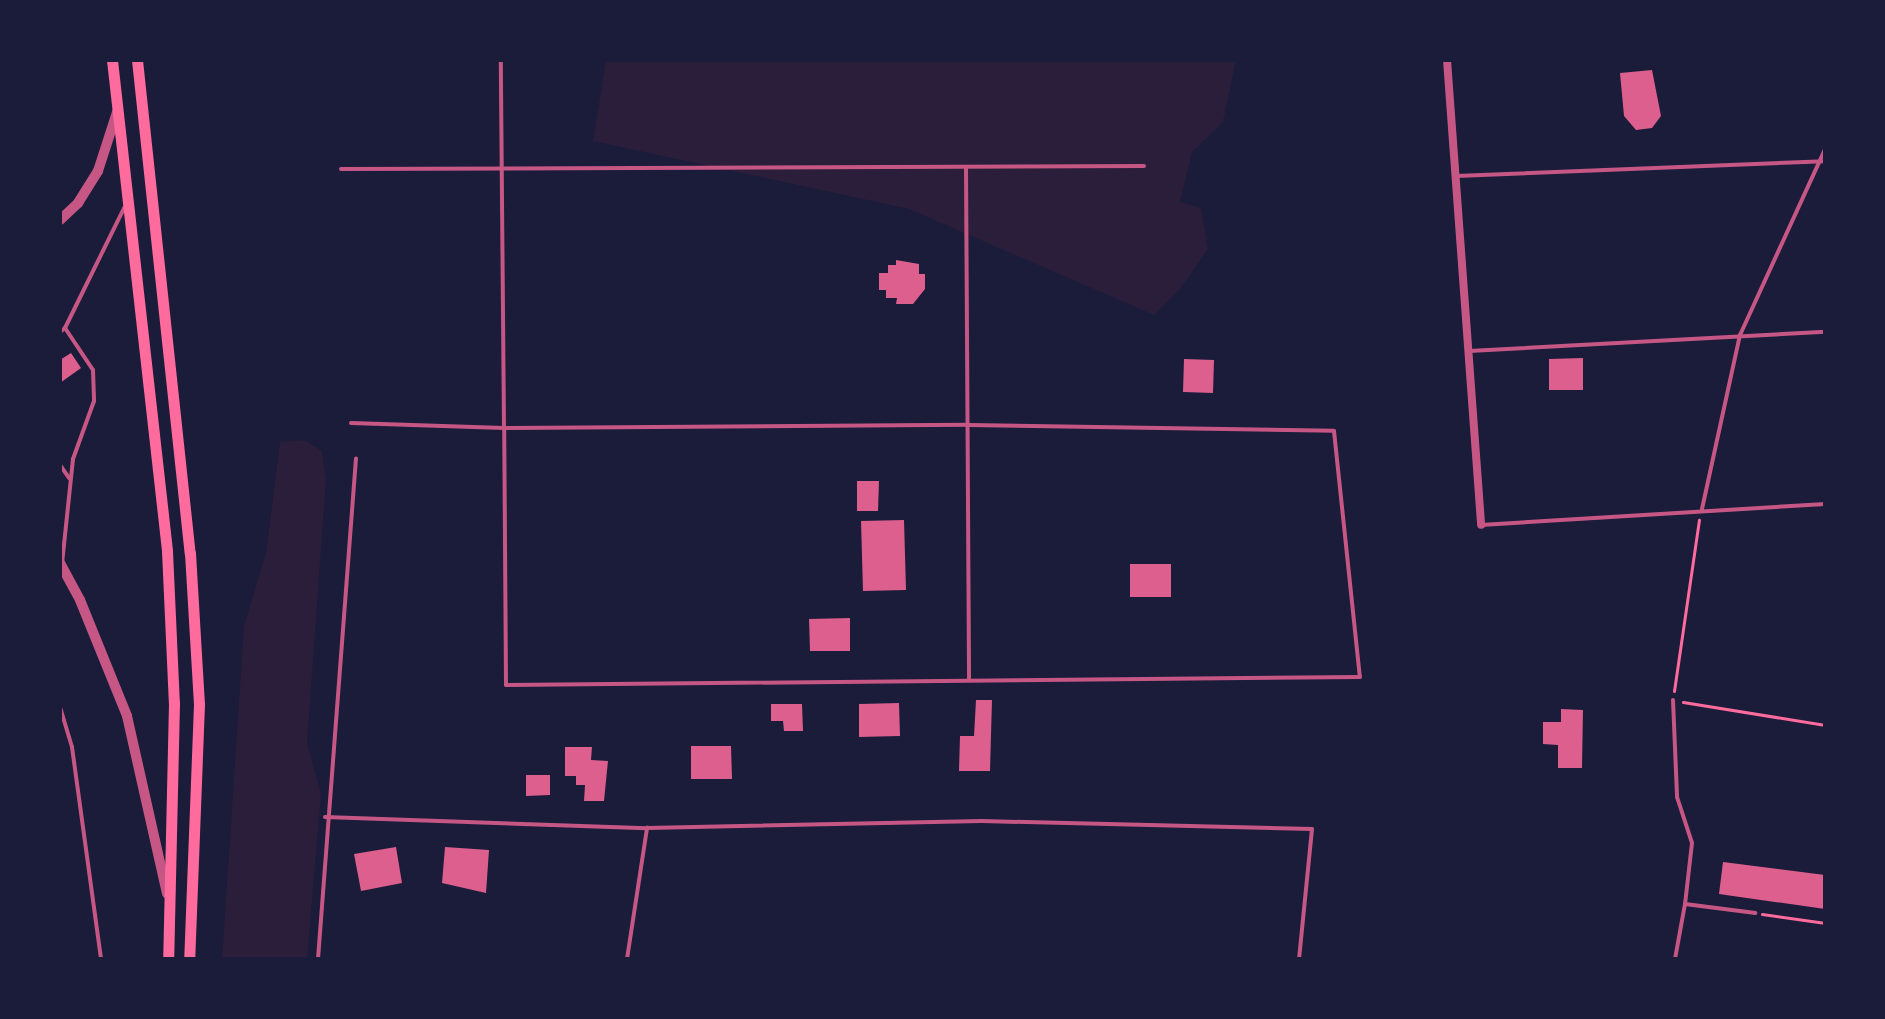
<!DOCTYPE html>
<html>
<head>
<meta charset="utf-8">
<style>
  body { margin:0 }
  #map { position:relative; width:1885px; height:1019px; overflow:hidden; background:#1b1b3a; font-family:"Noto Sans",sans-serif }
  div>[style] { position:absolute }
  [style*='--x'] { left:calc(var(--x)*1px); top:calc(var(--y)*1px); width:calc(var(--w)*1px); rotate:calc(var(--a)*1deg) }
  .green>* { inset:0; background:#2a1e3b }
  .building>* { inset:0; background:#dd5f8e }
  .path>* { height:3px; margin:-1.5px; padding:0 1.5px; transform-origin:1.5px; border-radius:1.5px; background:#ff6b9d }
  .service>* { height:4px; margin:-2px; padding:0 2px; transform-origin:2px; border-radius:2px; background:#c65784 }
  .minor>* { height:8px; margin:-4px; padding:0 4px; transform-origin:4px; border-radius:4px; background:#c65784 }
  .tertiary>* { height:10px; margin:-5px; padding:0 5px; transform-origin:5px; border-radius:5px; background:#c65784 }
  .secondary>* { height:11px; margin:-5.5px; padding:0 5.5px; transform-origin:5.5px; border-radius:5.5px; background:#ff6b9d }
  span { translate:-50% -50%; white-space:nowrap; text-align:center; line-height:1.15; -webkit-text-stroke:6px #1b1b3a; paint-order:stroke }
  .frame { position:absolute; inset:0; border:62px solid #1b1b3a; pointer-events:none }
</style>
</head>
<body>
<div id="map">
  <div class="green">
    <i style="clip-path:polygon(606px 60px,1236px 60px,1223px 122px,1192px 152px,1180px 202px,1201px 208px,1208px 249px,1181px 288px,1154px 315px,909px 209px,593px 141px)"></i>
    <i style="clip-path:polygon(304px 440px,322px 451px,326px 479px,307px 744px,321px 794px,307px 959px,222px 959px,244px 626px,266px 553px,280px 442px)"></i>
  </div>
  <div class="building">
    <i style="clip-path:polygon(1652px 70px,1661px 116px,1652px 128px,1636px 130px,1624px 116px,1620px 73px)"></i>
    <i style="clip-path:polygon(896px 260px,919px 264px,919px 274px,925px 274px,925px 289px,913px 304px,896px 304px,897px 298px,886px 298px,886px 290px,879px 290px,879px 273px,888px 273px,888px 265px,896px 265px)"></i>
    <i style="clip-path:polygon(71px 353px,81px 368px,60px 383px,60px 360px)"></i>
    <i style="clip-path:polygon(1583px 358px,1583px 390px,1549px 390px,1549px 359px)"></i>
    <i style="clip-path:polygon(1184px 359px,1214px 360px,1213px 393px,1183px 392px)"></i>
    <i style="clip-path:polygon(857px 481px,879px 481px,878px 511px,857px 511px)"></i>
    <i style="clip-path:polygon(904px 520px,906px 590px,863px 591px,861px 521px)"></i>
    <i style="clip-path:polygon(1130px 564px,1171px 564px,1171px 597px,1130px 597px)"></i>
    <i style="clip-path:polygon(850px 618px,850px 651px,810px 651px,809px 619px)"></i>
    <i style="clip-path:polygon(976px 700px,992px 700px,990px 771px,959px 771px,960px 736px,974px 736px)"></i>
    <i style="clip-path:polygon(899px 703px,900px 736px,859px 737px,859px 704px)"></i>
    <i style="clip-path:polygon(771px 704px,802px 704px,803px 731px,784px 731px,783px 721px,771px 721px)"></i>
    <i style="clip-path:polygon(1561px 709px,1583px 710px,1582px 768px,1558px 768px,1558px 745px,1543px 744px,1543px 722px,1561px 722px)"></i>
    <i style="clip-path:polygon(691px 746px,731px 746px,732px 779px,691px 779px)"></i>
    <i style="clip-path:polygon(565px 747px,592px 747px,591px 760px,608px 761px,604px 801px,584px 801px,585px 785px,576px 785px,576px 776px,565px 776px)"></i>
    <i style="clip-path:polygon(526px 775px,550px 775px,550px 795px,526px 796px)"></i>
    <i style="clip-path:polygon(396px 847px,402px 883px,361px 891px,354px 854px)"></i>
    <i style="clip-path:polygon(445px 847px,489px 850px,486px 893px,442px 883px)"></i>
    <i style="clip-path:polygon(1723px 862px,1825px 875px,1825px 909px,1719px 894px)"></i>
  </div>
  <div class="path">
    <i style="--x:1674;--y:691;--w:173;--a:-81.7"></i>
    <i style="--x:1683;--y:702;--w:144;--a:9.2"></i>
    <i style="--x:1762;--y:914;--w:64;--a:8.1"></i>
  </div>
  <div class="service">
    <i style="--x:966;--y:167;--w:513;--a:89.66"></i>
    <i style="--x:341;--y:169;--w:803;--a:-0.21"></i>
    <i style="--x:1456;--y:176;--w:369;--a:-2.3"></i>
    <i style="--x:65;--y:328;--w:134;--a:-63.8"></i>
    <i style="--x:60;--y:332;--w:6;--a:-39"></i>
    <i style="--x:65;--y:328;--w:50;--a:56.3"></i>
    <i style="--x:93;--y:370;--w:31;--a:88"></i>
    <i style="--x:94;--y:401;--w:62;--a:109.9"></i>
    <i style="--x:73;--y:459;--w:105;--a:96"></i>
    <i style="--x:1469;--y:351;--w:357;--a:-3.1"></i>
    <i style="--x:351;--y:423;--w:153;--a:1.9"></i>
    <i style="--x:504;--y:428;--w:464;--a:-0.4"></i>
    <i style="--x:968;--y:425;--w:366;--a:0.9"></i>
    <i style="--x:1334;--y:431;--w:247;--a:84"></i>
    <i style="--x:1360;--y:677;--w:854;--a:179.46"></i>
    <i style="--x:506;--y:685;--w:257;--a:-90.4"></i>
    <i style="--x:504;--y:428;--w:368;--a:-90.5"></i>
    <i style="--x:60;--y:465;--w:16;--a:55"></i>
    <i style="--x:1702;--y:509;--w:178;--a:-77.7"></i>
    <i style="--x:1740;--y:335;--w:205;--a:-65.4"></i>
    <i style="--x:1481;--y:525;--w:345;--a:-3.5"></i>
    <i style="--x:1673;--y:700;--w:97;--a:87.6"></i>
    <i style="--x:1677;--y:797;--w:48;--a:71.9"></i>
    <i style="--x:1692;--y:843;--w:61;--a:96.5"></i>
    <i style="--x:1685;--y:904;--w:71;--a:7.3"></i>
    <i style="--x:60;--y:707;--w:42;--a:73.3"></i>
    <i style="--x:72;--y:747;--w:214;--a:82.2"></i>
    <i style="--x:325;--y:817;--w:322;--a:2"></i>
    <i style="--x:647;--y:828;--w:335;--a:-1.2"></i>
    <i style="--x:982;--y:821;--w:330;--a:1.4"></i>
    <i style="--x:1312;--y:829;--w:131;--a:95.7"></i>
    <i style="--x:318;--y:959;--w:502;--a:-85.66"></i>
    <i style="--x:627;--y:959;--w:133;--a:-81.3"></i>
    <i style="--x:1675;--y:959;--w:56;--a:-79.7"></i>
  </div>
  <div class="minor">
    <i style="--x:1447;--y:60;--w:466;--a:85.8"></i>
  </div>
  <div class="tertiary">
    <i style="--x:60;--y:220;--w:25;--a:-43"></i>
    <i style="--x:78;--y:203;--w:38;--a:-58"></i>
    <i style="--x:98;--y:171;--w:62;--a:-72.1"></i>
    <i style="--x:60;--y:563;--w:42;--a:61.6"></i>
    <i style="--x:80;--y:600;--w:125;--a:67.9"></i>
    <i style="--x:127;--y:716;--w:182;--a:77.3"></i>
  </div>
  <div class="secondary">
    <i style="--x:112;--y:60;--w:494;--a:83.6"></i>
    <i style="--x:167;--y:551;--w:152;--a:87.4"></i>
    <i style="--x:174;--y:703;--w:256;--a:91.3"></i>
    <i style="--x:137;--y:60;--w:496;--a:83.9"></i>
    <i style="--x:190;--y:553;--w:151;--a:86.6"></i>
    <i style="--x:199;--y:704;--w:255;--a:92.2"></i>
  </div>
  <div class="frame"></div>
</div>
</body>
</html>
